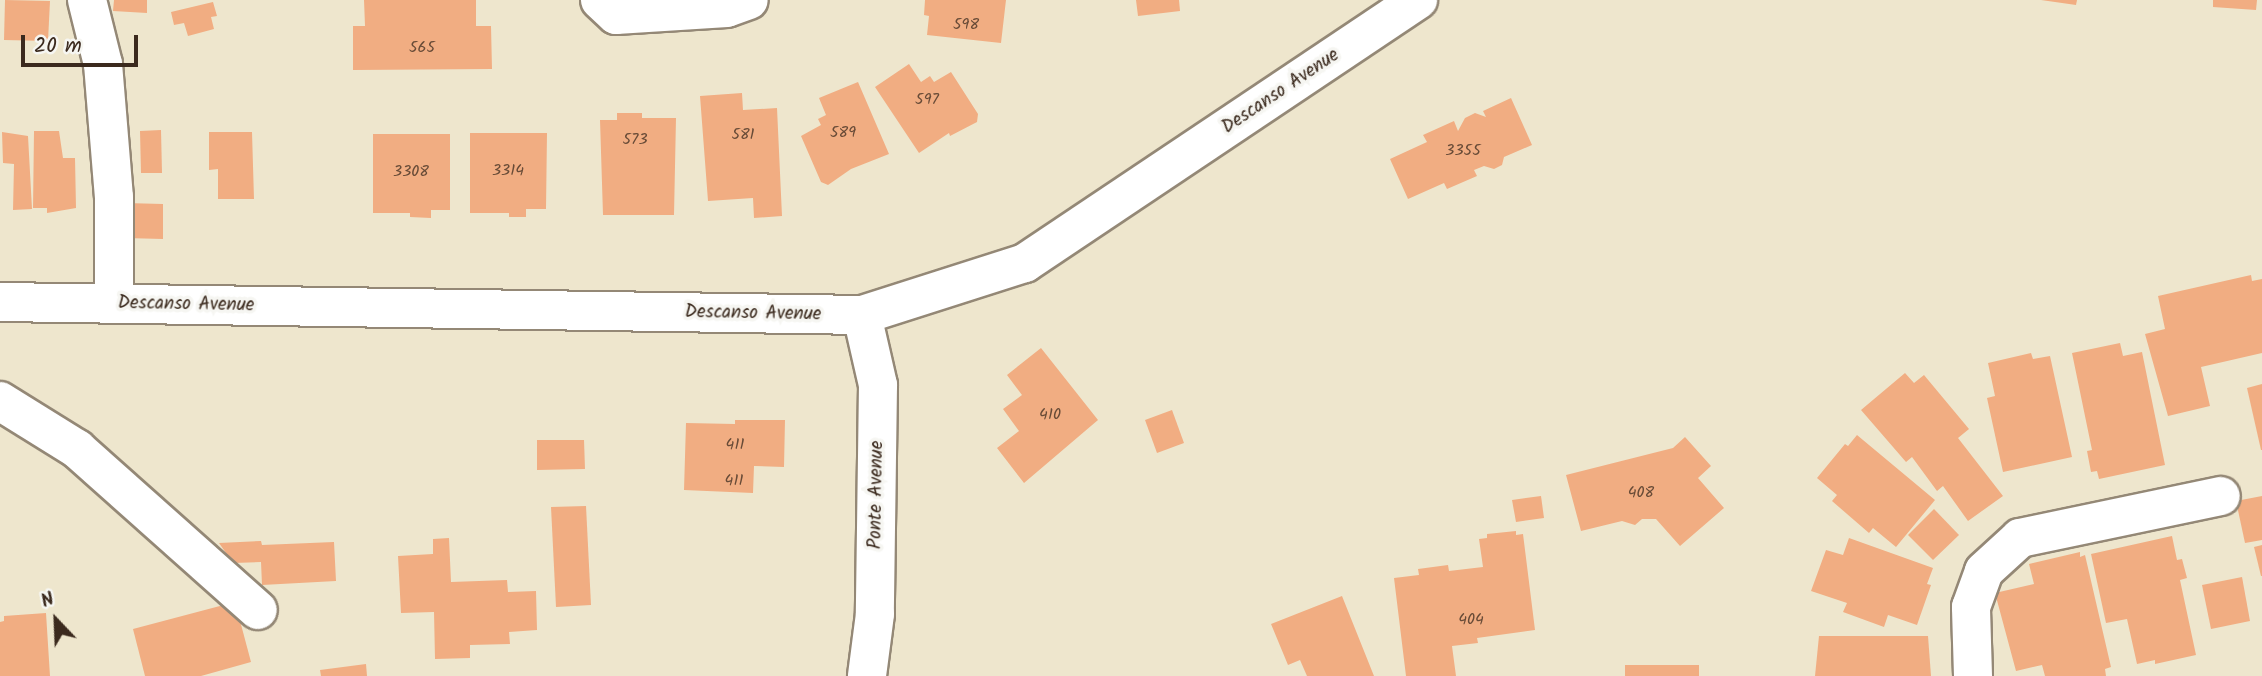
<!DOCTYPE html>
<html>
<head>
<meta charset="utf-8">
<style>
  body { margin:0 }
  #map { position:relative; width:2262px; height:676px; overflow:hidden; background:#eee6cd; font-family:Kalam,sans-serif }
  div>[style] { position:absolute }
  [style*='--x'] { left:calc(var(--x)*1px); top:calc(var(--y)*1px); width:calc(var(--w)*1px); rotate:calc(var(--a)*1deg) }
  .building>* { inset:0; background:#f1ad82 }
  .roads { filter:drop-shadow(2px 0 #948876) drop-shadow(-2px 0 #948876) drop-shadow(0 2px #948876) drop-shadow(0 -2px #948876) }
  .minor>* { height:38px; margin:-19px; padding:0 19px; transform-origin:19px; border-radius:19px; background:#fff }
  span { translate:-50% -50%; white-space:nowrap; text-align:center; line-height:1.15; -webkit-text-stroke:7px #f6f6f2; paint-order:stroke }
  .number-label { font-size:16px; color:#684b37 }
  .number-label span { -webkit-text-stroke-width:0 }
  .street-label { font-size:19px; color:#3b2a1e }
  .north { position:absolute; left:21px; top:585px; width:70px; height:70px; -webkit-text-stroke:5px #f6f6f2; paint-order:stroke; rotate:337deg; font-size:19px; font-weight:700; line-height:28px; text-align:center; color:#3b2a1e }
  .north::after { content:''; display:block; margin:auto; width:24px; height:32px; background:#3b2a1e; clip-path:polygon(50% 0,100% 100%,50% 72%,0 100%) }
  .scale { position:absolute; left:21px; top:35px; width:117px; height:32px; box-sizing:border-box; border:4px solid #3b2a1e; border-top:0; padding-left:9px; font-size:21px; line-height:24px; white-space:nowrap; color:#3b2a1e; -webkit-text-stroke:5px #f6f6f2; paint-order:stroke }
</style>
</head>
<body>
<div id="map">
  <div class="building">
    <i style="clip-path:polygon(5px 0,50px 1px,48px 41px,4px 40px)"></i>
    <i style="clip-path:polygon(114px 0,147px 0,147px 13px,113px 11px)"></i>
    <i style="clip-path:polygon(364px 0,476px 0,476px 26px,491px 26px,492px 69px,353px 70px,353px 26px,365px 26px)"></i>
    <i style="clip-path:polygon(925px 0,1006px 0,1001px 43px,927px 35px,929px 16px,924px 15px)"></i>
    <i style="clip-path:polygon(1136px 0,1179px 0,1180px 11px,1138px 16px)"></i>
    <i style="clip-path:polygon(2041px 0,2077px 0,2076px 5px)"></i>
    <i style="clip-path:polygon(2213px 0,2257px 0,2256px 10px,2213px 7px)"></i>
    <i style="clip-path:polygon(213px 2px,217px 16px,211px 17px,214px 29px,188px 36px,184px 23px,174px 25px,171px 12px)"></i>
    <i style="clip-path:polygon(909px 64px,921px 82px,930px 76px,934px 82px,951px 72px,978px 114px,977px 122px,950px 136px,949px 133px,919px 153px,875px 87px)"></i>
    <i style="clip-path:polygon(858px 82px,889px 154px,851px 169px,828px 185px,821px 182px,801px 136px,821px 125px,818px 119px,826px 115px,819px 98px)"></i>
    <i style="clip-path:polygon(742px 93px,743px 110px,777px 108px,782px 216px,754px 218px,753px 198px,708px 201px,700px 96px)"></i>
    <i style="clip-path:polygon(1511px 98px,1532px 145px,1504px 157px,1502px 165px,1494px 169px,1484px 166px,1474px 170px,1477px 176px,1447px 189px,1444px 183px,1408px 199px,1390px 159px,1427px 142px,1423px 135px,1454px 121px,1458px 131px,1465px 118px,1475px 113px,1486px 117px,1483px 111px)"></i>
    <i style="clip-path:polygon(617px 113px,642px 113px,642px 118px,676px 118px,674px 215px,603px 215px,600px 120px,617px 120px)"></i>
    <i style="clip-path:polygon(161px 130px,162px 173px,141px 173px,140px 131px)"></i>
    <i style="clip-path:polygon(34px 131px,59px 131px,63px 158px,75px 158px,76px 208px,47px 213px,47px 208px,33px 208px)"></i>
    <i style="clip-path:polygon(2px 132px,28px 136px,32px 209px,13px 210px,14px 164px,3px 163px)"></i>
    <i style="clip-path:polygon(209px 132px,252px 132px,254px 199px,218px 199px,218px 169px,209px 170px)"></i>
    <i style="clip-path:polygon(470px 133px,547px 133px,546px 209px,526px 209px,526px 217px,509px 217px,509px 213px,470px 213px)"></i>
    <i style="clip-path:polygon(373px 134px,450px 134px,450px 210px,431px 210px,431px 218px,410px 217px,410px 213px,373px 213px)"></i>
    <i style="clip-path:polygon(125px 203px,163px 204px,163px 239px,125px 238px)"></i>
    <i style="clip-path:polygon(2251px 275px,2252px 281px,2262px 279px,2262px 353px,2201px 367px,2210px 406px,2168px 416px,2145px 334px,2165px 329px,2158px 296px)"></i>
    <i style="clip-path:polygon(2120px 343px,2123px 356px,2142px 352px,2165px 465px,2099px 479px,2097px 471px,2091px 472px,2087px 451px,2092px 450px,2072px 353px)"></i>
    <i style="clip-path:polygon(1041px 348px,1098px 420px,1024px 483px,997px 448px,1019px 431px,1003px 409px,1022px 395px,1007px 375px)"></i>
    <i style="clip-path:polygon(2031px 353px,2033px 359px,2050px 356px,2072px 457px,2003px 472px,1987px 398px,1995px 396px,1988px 363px)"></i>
    <i style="clip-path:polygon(1905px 373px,1914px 383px,1924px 375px,1969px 429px,1958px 438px,2003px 496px,1968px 521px,1943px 486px,1937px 491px,1912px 457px,1906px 462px,1861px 410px)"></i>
    <i style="clip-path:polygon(2262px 384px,2262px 450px,2261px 450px,2247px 388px)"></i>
    <i style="clip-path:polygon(1172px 410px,1184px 443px,1157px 453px,1145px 420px)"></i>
    <i style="clip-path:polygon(735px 420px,785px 420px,784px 467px,754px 466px,753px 493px,684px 490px,686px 423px,735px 424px)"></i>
    <i style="clip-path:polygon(1857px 435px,1935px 500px,1896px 547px,1873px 528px,1869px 533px,1832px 501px,1837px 495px,1817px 478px,1845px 444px,1848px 446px)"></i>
    <i style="clip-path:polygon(1685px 437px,1711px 466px,1698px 478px,1724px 508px,1680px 546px,1656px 519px,1642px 519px,1635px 525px,1622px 521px,1581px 531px,1566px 475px,1673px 448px)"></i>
    <i style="clip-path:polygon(537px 440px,584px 440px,585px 469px,537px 470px)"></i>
    <i style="clip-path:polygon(1541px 496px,1544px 518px,1516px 522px,1512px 500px)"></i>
    <i style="clip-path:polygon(2262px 496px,2262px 540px,2245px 543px,2236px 501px)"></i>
    <i style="clip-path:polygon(586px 506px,591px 605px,556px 607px,551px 507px)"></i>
    <i style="clip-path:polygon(1934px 509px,1959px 535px,1933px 560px,1908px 535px)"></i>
    <i style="clip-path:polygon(1516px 531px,1516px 535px,1523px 534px,1535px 630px,1477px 638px,1478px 643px,1452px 646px,1456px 676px,1406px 676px,1394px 578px,1419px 575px,1418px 569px,1448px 565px,1449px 571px,1483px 567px,1479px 539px,1487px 538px,1487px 534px)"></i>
    <i style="clip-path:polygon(2172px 536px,2177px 560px,2182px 559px,2187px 578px,2180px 580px,2196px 655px,2155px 664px,2155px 660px,2137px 664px,2127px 619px,2106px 623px,2091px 554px)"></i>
    <i style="clip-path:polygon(449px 538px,451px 582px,507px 580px,508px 592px,536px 591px,537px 630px,509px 632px,510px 644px,470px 645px,470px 658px,435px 659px,434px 612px,401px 613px,398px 556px,433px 554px,433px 539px)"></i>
    <i style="clip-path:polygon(1849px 538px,1933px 568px,1927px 584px,1931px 585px,1917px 625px,1888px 615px,1884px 627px,1843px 612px,1847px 603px,1811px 591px,1826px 550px,1843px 555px)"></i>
    <i style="clip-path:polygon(261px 541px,262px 545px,334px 542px,336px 581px,262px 585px,261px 562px,233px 563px,219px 543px)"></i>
    <i style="clip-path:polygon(2262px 545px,2262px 576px,2261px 576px,2254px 547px)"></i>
    <i style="clip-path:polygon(2080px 552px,2080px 557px,2085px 555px,2111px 667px,2105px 669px,2106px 676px,2045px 676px,2042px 665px,2016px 671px,1995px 593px,2034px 584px,2029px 564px)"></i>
    <i style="clip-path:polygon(2242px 577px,2250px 621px,2211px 629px,2202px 585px)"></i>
    <i style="clip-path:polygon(1342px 596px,1374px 676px,1307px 676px,1300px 660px,1288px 665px,1271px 624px)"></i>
    <i style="clip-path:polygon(235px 602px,251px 662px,201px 676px,145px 676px,133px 629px)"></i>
    <i style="clip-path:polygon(46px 613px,50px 676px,0 676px,0 622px,4px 621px,4px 616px)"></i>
    <i style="clip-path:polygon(1819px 636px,1928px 636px,1931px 676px,1815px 676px)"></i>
    <i style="clip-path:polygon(366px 664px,367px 676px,321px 676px,320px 670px)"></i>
    <i style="clip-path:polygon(1625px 665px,1699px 665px,1699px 676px,1625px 676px)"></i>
  </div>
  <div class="roads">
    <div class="minor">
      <i style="--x:87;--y:0;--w:66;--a:76"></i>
      <i style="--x:103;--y:64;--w:133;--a:85.3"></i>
      <i style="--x:114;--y:197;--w:107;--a:90"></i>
      <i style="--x:600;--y:0;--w:22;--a:43"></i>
      <i style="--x:616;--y:15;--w:111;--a:-3.6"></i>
      <i style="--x:727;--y:8;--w:23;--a:-20"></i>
      <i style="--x:0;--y:302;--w:862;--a:0.86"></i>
      <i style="--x:862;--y:315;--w:171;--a:-17.7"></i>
      <i style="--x:1025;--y:263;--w:473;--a:-33.8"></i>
      <i style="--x:862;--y:315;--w:72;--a:77.1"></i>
      <i style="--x:878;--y:385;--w:229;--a:90.8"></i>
      <i style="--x:875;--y:614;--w:63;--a:97.4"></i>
      <i style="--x:0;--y:401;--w:91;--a:31.9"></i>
      <i style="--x:77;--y:449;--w:242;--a:41.7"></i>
      <i style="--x:1973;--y:676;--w:69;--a:-91.7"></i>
      <i style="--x:1971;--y:607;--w:38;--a:-70"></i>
      <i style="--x:1984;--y:571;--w:49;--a:-42.5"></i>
      <i style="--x:2020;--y:538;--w:205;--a:-11.8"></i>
    </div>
  </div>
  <div class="number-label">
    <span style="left:966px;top:25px">598</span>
    <span style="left:422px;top:48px">565</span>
    <span style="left:927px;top:100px">597</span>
    <span style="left:843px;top:133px">589</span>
    <span style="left:743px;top:135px">581</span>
    <span style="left:635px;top:140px">573</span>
    <span style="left:1463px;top:151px">3355</span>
    <span style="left:508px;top:171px">3314</span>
    <span style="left:411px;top:172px">3308</span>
    <span style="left:1050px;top:415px">410</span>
    <span style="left:735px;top:445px">411</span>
    <span style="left:734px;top:481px">411</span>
    <span style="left:1641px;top:493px">408</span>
    <span style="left:1471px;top:620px">404</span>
  </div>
  <div class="street-label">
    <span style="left:1281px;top:92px;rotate:-34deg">Descanso Avenue</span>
    <span style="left:186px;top:305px;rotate:1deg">Descanso Avenue</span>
    <span style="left:753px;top:314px;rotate:1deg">Descanso Avenue</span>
    <span style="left:877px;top:495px;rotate:-89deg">Ponte Avenue</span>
  </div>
  <div class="north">N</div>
  <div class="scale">20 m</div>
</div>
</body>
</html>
